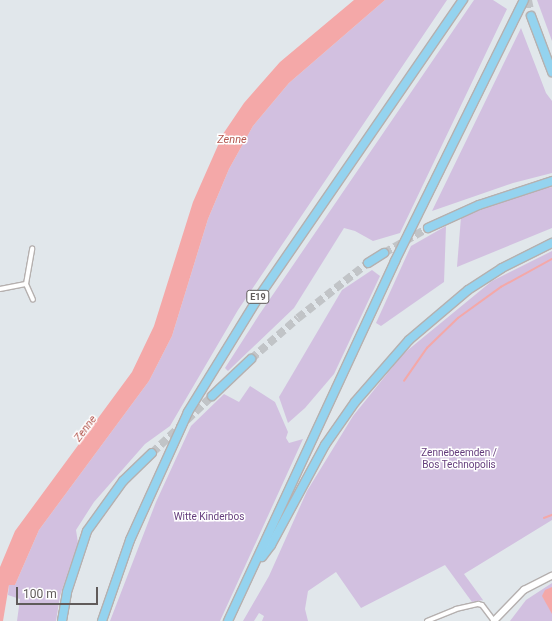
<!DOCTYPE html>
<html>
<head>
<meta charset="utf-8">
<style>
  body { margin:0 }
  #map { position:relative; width:552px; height:621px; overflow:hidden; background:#e1e7eb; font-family:Roboto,sans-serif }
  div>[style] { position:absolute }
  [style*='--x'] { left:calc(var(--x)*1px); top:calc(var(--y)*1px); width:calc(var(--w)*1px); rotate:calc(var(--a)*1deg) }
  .green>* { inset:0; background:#d2c0e0 }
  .water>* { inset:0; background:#f4a8a8 }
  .stream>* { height:1.5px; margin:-0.75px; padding:0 0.75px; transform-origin:0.75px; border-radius:0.75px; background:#f4a8a8 }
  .motorway-tunnel>* { height:8px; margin-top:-4px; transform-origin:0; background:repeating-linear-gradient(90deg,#c1c4c7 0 8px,transparent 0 12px) }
  .roads { filter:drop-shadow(1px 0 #b5b0af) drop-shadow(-1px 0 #b5b0af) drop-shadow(0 1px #b5b0af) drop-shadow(0 -1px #b5b0af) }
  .minor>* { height:4px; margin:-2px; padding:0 2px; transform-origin:2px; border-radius:2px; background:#fff }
  .tertiary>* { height:5.5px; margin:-2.75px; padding:0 2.75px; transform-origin:2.75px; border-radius:2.75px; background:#fff }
  .motorway>* { height:8px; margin:-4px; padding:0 4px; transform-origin:4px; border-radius:4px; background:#94d3ef }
  span { translate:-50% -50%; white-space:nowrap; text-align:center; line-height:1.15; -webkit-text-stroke:3px #fff; paint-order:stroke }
  .shield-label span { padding:1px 3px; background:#fff; border:1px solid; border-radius:3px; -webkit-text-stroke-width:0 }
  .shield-label { font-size:9px; color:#605b5a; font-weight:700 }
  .park-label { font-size:10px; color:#643d7c }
  .water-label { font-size:11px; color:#b3574f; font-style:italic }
  .scale { position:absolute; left:16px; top:587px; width:82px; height:18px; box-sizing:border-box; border:2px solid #605b5a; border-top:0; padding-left:5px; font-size:12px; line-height:14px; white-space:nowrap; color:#605b5a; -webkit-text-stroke:3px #fff; paint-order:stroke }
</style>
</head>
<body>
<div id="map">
  <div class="green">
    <i style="clip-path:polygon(385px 0,447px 0,238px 310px,170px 426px,145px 444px,94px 502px,76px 530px,78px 543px,60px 596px,56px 621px,17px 621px,20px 599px,8px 595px,9px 585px,15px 585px,39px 530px,149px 381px,172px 336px,208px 219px,229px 169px,253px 126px,289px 83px)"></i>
    <i style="clip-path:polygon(474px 0,493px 0,507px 9px,400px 233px,373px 241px,355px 231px,344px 228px,294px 308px,228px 371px,225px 368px,259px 315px)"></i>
    <i style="clip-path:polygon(537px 0,552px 0,552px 41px)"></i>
    <i style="clip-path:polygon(521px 28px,546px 93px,552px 101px,552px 173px,513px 183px,432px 211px)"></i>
    <i style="clip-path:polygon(552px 187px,552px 228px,457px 267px,461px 217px,534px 190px)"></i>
    <i style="clip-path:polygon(446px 226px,444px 282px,381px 326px,376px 323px,411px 246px)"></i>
    <i style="clip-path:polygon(552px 251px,552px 520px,464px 574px,491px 611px,483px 600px,472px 602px,445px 565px,361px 608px,336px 572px,308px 591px,305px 609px,308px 621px,262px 621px,264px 616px,259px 613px,254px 621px,243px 621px,269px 576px,307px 491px,353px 416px,403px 354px,492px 281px)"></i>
    <i style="clip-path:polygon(372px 270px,380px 276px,334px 374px,305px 408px,288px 423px,279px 397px,342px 290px)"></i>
    <i style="clip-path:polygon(250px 386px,275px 402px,288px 432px,286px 438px,289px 443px,303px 439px,220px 621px,110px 621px,156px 502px,191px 426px,224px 394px,239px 402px)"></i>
    <i style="clip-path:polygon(552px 583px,552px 621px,510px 621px,526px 600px)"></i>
  </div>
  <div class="water">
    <i style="clip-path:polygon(354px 0,385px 0,289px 83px,253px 126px,229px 169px,208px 219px,172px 336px,149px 381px,39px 530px,15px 585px,9px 585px,3px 621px,0 621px,0 567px,15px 531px,132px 372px,154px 326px,193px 202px,223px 134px,244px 103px,280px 62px)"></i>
    <i style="clip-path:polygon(552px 587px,552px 614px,542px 596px,545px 590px)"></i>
  </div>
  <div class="stream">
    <i style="--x:404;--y:381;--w:40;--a:-55.1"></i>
    <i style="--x:427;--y:348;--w:43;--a:-44.1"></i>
    <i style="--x:458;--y:318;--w:53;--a:-35.8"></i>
    <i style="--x:501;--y:287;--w:58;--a:-28.8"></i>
    <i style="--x:544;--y:518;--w:9;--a:-21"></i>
  </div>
  <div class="motorway-tunnel">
    <i style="--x:528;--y:0;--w:16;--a:79"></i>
    <i style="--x:384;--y:253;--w:51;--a:-29.6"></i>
    <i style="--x:251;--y:359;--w:62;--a:-41.1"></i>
    <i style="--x:298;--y:318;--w:89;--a:-38.2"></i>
    <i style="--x:152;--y:453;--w:83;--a:-43.5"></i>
  </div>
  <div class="roads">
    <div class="minor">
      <i style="--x:26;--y:284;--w:17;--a:66"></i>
      <i style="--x:0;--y:289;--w:26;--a:-11"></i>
      <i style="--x:26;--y:284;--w:36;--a:-80"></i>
      <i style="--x:427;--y:621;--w:31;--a:-22"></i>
      <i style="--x:456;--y:609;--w:23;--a:-13"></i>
      <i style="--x:478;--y:604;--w:4;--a:14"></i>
      <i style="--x:482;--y:605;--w:20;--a:53"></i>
    </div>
    <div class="tertiary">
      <i style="--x:494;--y:621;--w:43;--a:-45.9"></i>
      <i style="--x:524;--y:590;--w:31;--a:-27"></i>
    </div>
    <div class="motorway">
      <i style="--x:531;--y:16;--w:60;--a:69.4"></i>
      <i style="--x:428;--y:228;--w:56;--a:-24.3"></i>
      <i style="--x:479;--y:205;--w:77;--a:-18.2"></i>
      <i style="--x:368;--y:263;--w:19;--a:-32"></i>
      <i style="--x:212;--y:396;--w:54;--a:-43.5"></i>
      <i style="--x:262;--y:557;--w:15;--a:-53"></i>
      <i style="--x:271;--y:545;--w:114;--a:-61.6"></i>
      <i style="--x:325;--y:445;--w:52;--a:-55.1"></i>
      <i style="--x:355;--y:402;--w:82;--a:-48.9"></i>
      <i style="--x:409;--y:340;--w:77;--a:-40.3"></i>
      <i style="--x:468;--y:290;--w:40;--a:-32.9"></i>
      <i style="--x:502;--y:268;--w:56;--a:-26.6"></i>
      <i style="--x:62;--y:621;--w:29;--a:-80"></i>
      <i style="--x:67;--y:592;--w:64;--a:-71.8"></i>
      <i style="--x:87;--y:531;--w:62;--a:-54.2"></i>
      <i style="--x:123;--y:481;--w:40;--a:-44"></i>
      <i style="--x:102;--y:621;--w:86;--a:-70.9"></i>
      <i style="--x:130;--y:540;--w:141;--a:-65.6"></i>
      <i style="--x:188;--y:412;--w:134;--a:-58.4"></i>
      <i style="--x:258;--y:298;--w:362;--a:-55.5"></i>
      <i style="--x:228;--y:621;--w:397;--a:-65.1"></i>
      <i style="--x:395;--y:261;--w:291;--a:-63.7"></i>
    </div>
  </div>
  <div class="shield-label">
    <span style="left:258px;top:297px">E19</span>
  </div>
  <div class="park-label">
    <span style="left:459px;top:458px">Zennebeemden /<br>Bos Technopolis</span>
    <span style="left:209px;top:517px">Witte Kinderbos</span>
  </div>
  <div class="water-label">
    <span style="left:232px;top:140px">Zenne</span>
    <span style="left:86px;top:429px;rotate:-53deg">Zenne</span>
  </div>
  <div class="scale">100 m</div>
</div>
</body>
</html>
